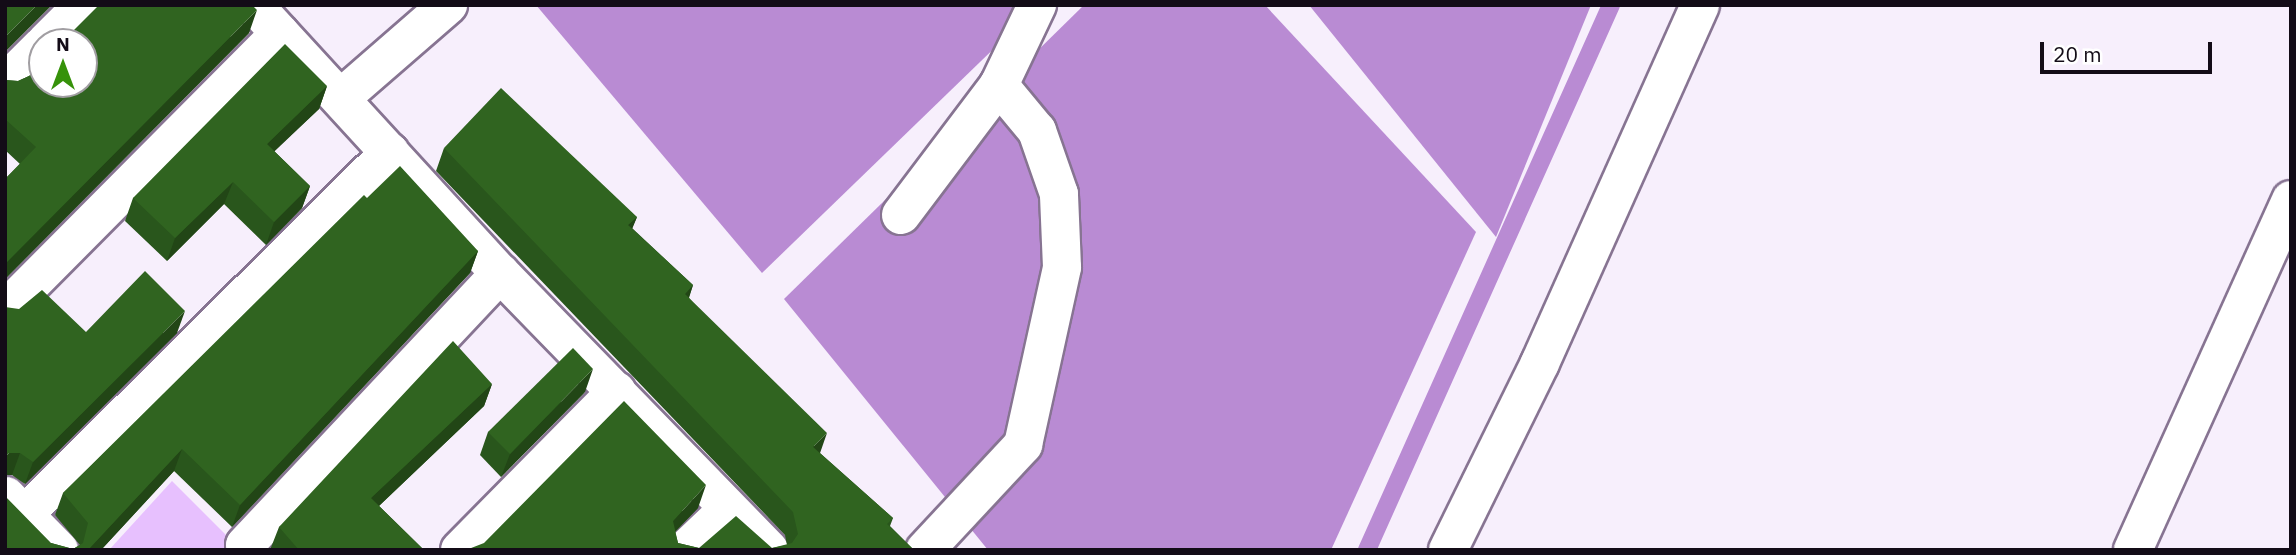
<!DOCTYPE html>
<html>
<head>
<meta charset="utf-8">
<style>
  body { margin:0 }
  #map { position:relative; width:2296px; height:555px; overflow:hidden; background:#f7effc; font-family:"IBM Plex Sans",sans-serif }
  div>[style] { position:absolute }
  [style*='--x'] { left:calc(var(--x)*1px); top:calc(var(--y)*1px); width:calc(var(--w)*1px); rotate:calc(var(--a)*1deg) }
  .green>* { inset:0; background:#e7c0fe }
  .water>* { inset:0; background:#b98bd3 }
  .stream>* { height:18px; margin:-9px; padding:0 9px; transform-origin:9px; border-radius:9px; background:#b98bd3 }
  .roads { filter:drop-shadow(2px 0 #877492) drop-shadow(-2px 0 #877492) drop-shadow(0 2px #877492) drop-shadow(0 -2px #877492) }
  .minor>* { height:38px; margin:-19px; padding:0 19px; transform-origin:19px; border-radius:19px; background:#fff }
  .wall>* { inset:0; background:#29561c }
  .shaded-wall>* { inset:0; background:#224616 }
  .building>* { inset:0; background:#306420 }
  span { translate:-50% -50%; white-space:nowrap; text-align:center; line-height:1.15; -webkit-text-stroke:7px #fff; paint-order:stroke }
  .frame { position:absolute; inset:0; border:7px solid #130c17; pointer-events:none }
  .north { position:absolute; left:28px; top:28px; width:70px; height:70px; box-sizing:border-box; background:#fff; border:2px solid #a19ea2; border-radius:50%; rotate:0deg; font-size:19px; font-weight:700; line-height:28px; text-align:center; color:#130c17 }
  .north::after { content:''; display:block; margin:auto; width:24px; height:32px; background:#36920a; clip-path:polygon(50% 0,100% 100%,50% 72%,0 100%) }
  .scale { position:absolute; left:2040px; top:42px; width:172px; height:32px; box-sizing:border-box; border:4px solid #130c17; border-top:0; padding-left:9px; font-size:21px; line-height:24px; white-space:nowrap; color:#130c17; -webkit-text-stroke:5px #fff; paint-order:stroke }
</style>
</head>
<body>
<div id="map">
  <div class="green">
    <i style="clip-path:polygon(172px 481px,241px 550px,109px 550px)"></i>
  </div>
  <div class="water">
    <i style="clip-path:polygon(536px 5px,1039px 5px,762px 273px)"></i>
    <i style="clip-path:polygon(1084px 5px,1265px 5px,1476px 232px,1331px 550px,988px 550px,784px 299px)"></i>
    <i style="clip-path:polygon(1309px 5px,1591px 5px,1496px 237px)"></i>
  </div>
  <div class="stream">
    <i style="--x:1367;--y:550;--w:597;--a:-65.88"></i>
  </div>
  <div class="roads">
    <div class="minor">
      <i style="--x:254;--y:5;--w:364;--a:47.5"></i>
      <i style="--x:500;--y:273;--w:386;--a:45.8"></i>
      <i style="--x:46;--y:42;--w:52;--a:-45"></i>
      <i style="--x:5;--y:83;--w:52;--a:-45"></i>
      <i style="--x:341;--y:98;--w:142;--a:-41"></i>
      <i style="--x:901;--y:215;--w:163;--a:-53"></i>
      <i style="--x:999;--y:85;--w:89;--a:-64.6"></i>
      <i style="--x:5;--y:310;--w:390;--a:-45.2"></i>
      <i style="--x:6;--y:496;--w:76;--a:45.5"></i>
      <i style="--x:24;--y:515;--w:515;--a:-44.76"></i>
      <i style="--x:249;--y:550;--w:6;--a:-129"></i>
      <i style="--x:245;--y:545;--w:373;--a:-46.8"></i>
      <i style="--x:460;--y:550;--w:223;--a:-45.4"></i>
      <i style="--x:685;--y:550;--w:59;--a:-43.6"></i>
      <i style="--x:925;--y:550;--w:144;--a:-47"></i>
      <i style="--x:1023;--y:445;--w:182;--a:-77.6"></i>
      <i style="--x:1062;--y:267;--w:73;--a:-92.4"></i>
      <i style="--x:1059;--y:194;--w:67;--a:-109.2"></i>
      <i style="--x:1037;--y:131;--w:60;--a:-129.6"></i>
      <i style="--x:1448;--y:550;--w:208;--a:-63.8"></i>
      <i style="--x:1540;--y:363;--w:392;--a:-65.9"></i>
      <i style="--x:2133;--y:550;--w:384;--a:-65.7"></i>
    </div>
  </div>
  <div class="wall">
    <i style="clip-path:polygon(249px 33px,5px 279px,5px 179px,20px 164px,5px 150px,5px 80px,18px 81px,29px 76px)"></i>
    <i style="clip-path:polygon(327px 86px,319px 109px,274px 151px,310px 186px,302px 208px,266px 245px,224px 204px,167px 261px,125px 221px,133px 198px)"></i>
    <i style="clip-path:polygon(444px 148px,637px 217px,632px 228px,693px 285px,689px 298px,820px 453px,893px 518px,890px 526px,914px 550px,466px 550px,698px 508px,675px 532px,678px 543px,699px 548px,772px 548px,787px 545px,785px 535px,436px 171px)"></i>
    <i style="clip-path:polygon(367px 198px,478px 251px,470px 273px,232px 527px,174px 471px,101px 550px,5px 550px,51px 543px,73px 549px,80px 545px,55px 515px,63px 493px)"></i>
    <i style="clip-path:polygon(86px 332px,177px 333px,25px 484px,12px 475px,5px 475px)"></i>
    <i style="clip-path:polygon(492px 384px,484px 406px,379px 506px,424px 550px,270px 550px,279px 527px)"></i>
    <i style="clip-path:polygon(585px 392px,501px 477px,480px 455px,488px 432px)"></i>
  </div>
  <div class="shaded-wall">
    <i style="clip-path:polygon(37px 5px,52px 5px,5px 52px,5px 37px)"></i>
    <i style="clip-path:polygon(257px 10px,249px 33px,5px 279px,5px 264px)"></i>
    <i style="clip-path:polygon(327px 86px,319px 109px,258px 167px,267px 144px)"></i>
    <i style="clip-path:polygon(233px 182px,224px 204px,167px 261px,175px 238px)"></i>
    <i style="clip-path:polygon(310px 186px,302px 208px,266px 245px,274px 222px)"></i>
    <i style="clip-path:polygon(637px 217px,628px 239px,628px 225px)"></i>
    <i style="clip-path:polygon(478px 251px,470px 273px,232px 527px,240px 505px)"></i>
    <i style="clip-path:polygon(693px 285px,685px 308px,685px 294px)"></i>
    <i style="clip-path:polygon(185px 311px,177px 333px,25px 484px,33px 462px)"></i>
    <i style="clip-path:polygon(593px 369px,585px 392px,501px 477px,510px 454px)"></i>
    <i style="clip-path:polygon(492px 384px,484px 406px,363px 521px,371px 498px)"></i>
    <i style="clip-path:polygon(827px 433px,819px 456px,813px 447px)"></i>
    <i style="clip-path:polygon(182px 449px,174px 471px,101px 550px,88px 550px)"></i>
    <i style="clip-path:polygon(9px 453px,20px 453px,12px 475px,5px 475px,5px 457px)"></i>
    <i style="clip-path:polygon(706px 485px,698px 508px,664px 543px,673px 521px)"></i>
  </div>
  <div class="building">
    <i style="clip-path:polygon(5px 5px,37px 5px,5px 37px)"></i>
    <i style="clip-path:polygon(99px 5px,252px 5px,257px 10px,5px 264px,5px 179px,36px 147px,5px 119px,5px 80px,18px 81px,29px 76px,42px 62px,42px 84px,84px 84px,84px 42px,62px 42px)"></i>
    <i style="clip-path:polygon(285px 44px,327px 86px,267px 144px,310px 186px,274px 222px,233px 182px,175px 238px,133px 198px)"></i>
    <i style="clip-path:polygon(501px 88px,637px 217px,628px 225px,693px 285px,685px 294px,827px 433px,813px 447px,893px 518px,887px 524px,914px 550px,466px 550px,484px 543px,624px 401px,706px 485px,673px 521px,678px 543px,699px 548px,736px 516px,772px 548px,792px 543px,798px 534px,793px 512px,444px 148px)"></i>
    <i style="clip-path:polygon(400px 166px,478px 251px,240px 505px,182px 449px,88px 550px,5px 550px,5px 496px,51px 543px,73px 549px,83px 543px,88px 523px,63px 493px,364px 195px,367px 198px)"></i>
    <i style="clip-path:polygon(145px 271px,185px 311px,33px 462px,20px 453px,9px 453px,5px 457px,5px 307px,19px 309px,42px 290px,86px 332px)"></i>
    <i style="clip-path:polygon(453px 341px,492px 384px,371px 498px,424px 550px,299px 550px,279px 527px)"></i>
    <i style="clip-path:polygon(573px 348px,593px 369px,510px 454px,488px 432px)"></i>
  </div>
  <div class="frame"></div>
  <div class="north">N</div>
  <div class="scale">20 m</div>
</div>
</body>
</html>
